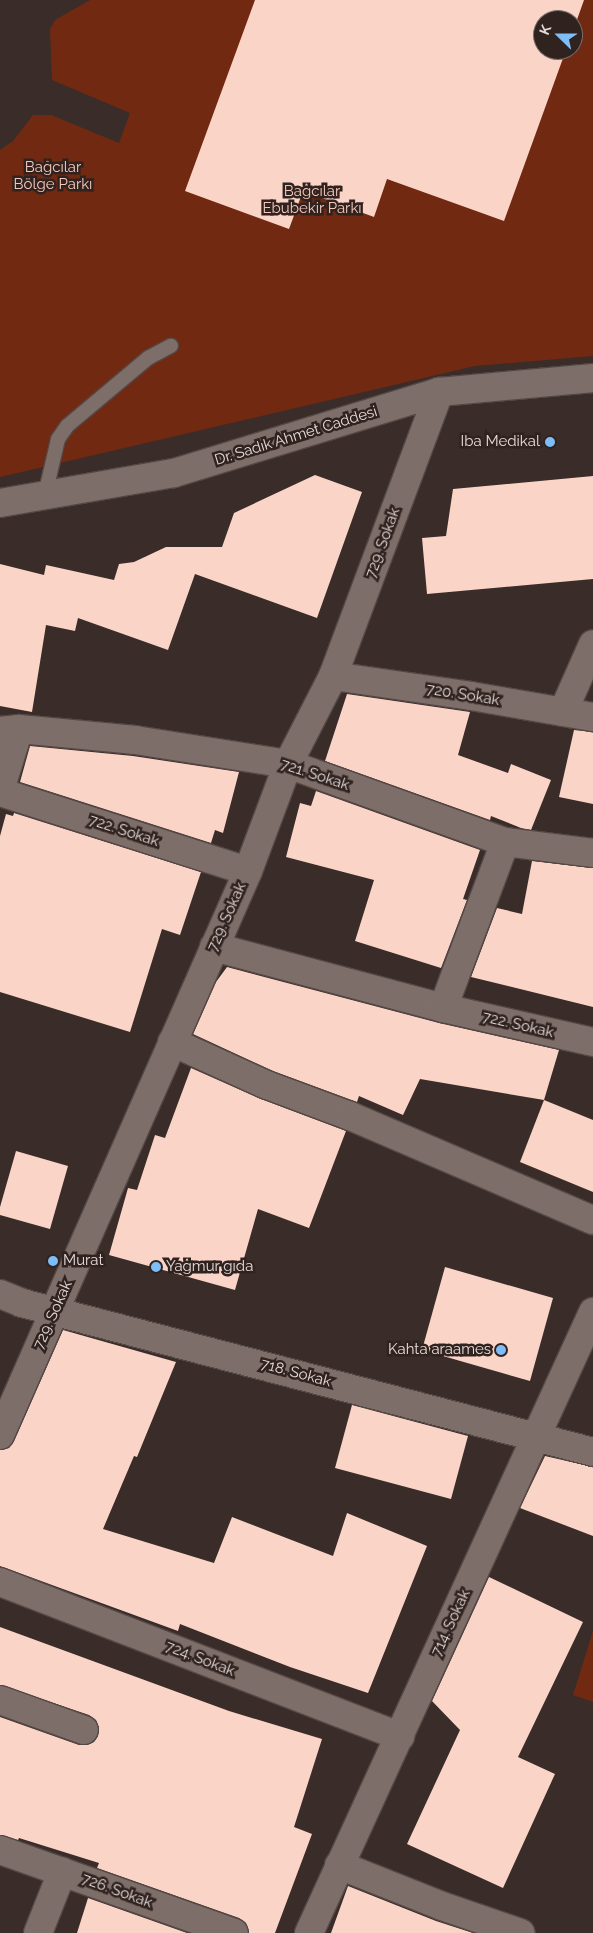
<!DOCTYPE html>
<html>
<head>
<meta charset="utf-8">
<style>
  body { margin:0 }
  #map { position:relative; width:593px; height:1933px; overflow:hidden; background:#3a2c28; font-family:Raleway,sans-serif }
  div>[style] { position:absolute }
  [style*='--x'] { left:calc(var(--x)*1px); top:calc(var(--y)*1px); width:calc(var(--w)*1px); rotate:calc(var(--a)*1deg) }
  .green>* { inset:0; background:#722912 }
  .building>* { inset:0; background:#fbd4c8 }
  .roads { filter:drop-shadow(1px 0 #544845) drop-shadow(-1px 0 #544845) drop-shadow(0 1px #544845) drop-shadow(0 -1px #544845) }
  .service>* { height:14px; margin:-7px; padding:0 7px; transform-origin:7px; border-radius:7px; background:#7e6e69 }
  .minor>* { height:28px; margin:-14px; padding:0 14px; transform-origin:14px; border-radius:14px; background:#7e6e69 }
  .tertiary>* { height:28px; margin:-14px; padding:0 14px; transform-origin:14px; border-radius:14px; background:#7e6e69 }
  .dots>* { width:14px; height:14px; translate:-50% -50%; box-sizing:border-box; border:2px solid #30231f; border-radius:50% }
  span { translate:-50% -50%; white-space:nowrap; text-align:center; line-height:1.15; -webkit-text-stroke:5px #30231f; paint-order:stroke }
  .park-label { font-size:15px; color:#f8c7b9 }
  .street-label { font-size:15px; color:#e5dbd9 }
  .poi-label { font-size:15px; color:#e5dbd9 }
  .right { translate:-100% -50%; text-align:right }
  .left { translate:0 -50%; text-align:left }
  .north { position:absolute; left:533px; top:10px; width:50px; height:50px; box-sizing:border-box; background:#30231f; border:1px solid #786d69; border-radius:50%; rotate:292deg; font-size:14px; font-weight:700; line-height:20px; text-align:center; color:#e5dbd9 }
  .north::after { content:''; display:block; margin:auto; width:18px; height:22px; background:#7dbef9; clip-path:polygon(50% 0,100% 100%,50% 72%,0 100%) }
</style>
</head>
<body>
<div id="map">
  <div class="green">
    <i style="clip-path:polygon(evenodd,90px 0,593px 0,593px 356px,475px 366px,0 477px,0 150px,13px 141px,33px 115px,51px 115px,119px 143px,130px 113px,52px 80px,50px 29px,55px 20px,90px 0,543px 20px,573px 20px,573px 50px,543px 50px,543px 20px)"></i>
    <i style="clip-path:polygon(593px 1631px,593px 1702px,573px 1695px)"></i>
  </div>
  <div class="building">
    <i style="clip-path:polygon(255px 0,584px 0,573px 31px,573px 20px,543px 20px,543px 50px,566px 50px,504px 221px,387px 179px,374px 217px,303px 191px,289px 229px,185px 191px)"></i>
    <i style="clip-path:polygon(315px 475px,362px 492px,317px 618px,195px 574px,168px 650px,78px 618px,75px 631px,46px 625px,32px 712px,0 706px,0 564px,44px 575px,46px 565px,114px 580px,119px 564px,134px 562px,166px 547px,222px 547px,234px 513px)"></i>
    <i style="clip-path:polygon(593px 476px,593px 579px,427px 594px,422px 538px,446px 536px,453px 489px)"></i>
    <i style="clip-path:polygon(347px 694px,470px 712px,458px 755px,508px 773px,511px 764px,551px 780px,531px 830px,521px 828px,491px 816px,490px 820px,325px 761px)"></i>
    <i style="clip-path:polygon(574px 730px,593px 732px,593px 804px,559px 797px)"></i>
    <i style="clip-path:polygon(30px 746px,133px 756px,239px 772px,223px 833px,215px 830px,211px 843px,20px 782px)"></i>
    <i style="clip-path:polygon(316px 791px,480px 850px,463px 899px,467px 900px,441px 968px,355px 941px,374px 880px,286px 857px,300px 803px,311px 806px)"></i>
    <i style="clip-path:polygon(14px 813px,201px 872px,180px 935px,162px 929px,130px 1032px,0 992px,0 836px,6px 814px,13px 816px)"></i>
    <i style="clip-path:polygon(532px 861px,593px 868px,593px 1007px,471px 977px,497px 908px,522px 914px)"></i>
    <i style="clip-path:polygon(227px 967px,439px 1023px,559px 1050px,544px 1100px,420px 1079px,403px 1115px,359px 1096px,357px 1102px,273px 1071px,193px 1034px,216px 982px)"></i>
    <i style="clip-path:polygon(191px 1068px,261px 1099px,346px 1131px,309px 1228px,258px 1209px,235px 1290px,109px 1255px,128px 1188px,137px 1190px,155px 1135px,165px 1138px)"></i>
    <i style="clip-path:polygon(544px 1100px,593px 1120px,593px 1192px,520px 1162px)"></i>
    <i style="clip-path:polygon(16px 1151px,68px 1166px,50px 1229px,0 1215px,0 1207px)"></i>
    <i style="clip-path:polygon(445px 1267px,553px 1298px,530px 1381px,422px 1350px)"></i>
    <i style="clip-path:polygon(63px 1330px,176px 1362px,137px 1457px,134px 1456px,103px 1529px,214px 1563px,232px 1517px,333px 1556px,347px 1513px,427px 1546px,368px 1693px,290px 1667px,180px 1624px,178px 1631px,0 1566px,0 1450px,9px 1448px,14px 1441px)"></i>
    <i style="clip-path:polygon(352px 1405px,468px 1436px,451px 1499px,335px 1468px)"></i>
    <i style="clip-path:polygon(545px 1456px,593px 1467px,593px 1536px,520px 1508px)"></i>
    <i style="clip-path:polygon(489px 1577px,583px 1622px,518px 1757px,555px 1774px,503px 1888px,407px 1844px,460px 1730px,432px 1701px)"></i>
    <i style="clip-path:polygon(0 1627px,229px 1711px,322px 1739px,294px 1827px,312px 1834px,275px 1933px,249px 1933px,246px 1923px,239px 1918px,97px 1868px,99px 1863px,19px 1838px,18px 1840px,0 1835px,0 1717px,79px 1745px,87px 1745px,94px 1742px,98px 1736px,99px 1728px,96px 1720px,89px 1715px,0 1685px)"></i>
    <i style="clip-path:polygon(348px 1886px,436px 1921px,473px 1933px,331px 1933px)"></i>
    <i style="clip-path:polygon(88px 1898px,187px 1933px,77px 1933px)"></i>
  </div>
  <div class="roads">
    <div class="service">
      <i style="--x:45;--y:495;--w:57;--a:-76.9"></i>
      <i style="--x:58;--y:439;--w:16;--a:-55"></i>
      <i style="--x:67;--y:426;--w:106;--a:-40"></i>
      <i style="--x:148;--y:358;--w:26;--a:-28"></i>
    </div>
    <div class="minor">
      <i style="--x:333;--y:676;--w:139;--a:8.2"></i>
      <i style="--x:471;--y:696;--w:124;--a:9.8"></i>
      <i style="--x:563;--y:712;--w:74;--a:-66.2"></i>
      <i style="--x:0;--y:731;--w:19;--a:-6"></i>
      <i style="--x:19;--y:729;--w:117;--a:5.4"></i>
      <i style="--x:135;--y:740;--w:155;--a:8.9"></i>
      <i style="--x:288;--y:764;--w:231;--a:19.8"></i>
      <i style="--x:505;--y:842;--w:89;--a:7.1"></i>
      <i style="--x:0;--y:790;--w:64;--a:-72.7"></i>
      <i style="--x:0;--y:792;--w:260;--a:17.7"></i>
      <i style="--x:214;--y:947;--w:237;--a:14.9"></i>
      <i style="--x:443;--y:1008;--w:154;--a:12.8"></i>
      <i style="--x:443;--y:1008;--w:177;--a:-69.5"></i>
      <i style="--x:172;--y:1042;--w:104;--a:24.4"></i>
      <i style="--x:267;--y:1085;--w:89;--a:20.5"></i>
      <i style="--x:350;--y:1116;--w:264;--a:23.2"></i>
      <i style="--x:0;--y:1435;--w:616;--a:-66.26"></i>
      <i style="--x:248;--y:871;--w:114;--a:-69.5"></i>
      <i style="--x:288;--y:764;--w:99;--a:-62.9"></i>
      <i style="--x:333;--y:676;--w:303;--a:-69.5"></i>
      <i style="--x:0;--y:1582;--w:429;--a:21.1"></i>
      <i style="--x:0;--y:1700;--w:89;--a:19.7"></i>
      <i style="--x:0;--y:1850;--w:248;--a:19.5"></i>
      <i style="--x:339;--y:1865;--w:111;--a:21.7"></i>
      <i style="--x:442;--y:1906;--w:83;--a:18.9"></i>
      <i style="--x:38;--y:1933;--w:66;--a:-68.5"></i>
      <i style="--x:309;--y:1933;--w:683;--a:-65.42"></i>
    </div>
    <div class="tertiary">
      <i style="--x:0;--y:503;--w:177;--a:-9.8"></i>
      <i style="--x:174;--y:473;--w:277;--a:-17"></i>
      <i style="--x:439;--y:392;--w:155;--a:-5.2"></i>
      <i style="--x:0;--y:1294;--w:24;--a:22"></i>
      <i style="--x:22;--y:1303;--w:590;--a:14.62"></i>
    </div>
  </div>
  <div class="dots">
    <i style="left:550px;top:442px;background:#7dbef9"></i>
    <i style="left:53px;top:1261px;background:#7dbef9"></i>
    <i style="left:156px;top:1267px;background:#7dbef9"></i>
    <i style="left:501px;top:1350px;background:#7dbef9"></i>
  </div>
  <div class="park-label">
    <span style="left:53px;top:176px">Bağcılar<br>Bölge Parkı</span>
    <span style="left:312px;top:200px">Bağcılar<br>Ebubekir Parkı</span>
  </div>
  <div class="street-label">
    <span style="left:296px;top:436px;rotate:-17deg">Dr. Sadık Ahmet Caddesi</span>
    <span style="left:383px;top:543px;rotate:-70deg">729. Sokak</span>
    <span style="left:463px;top:695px;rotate:9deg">720. Sokak</span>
    <span style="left:315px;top:775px;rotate:18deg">721. Sokak</span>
    <span style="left:124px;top:831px;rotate:18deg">722. Sokak</span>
    <span style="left:227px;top:917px;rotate:-66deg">729. Sokak</span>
    <span style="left:518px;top:1025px;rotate:13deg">722. Sokak</span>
    <span style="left:53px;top:1315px;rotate:-66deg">729. Sokak</span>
    <span style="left:296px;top:1373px;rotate:15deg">718. Sokak</span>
    <span style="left:451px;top:1623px;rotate:-65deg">714. Sokak</span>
    <span style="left:200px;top:1659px;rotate:21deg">724. Sokak</span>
    <span style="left:117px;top:1891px;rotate:20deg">726. Sokak</span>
  </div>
  <div class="poi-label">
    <span class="right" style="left:540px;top:442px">Iba Medikal</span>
    <span class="left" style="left:63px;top:1261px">Murat</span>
    <span class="left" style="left:166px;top:1267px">Yağmur gıda</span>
    <span class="right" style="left:491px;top:1350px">Kahta araames</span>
  </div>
  <div class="north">K</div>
</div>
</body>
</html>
